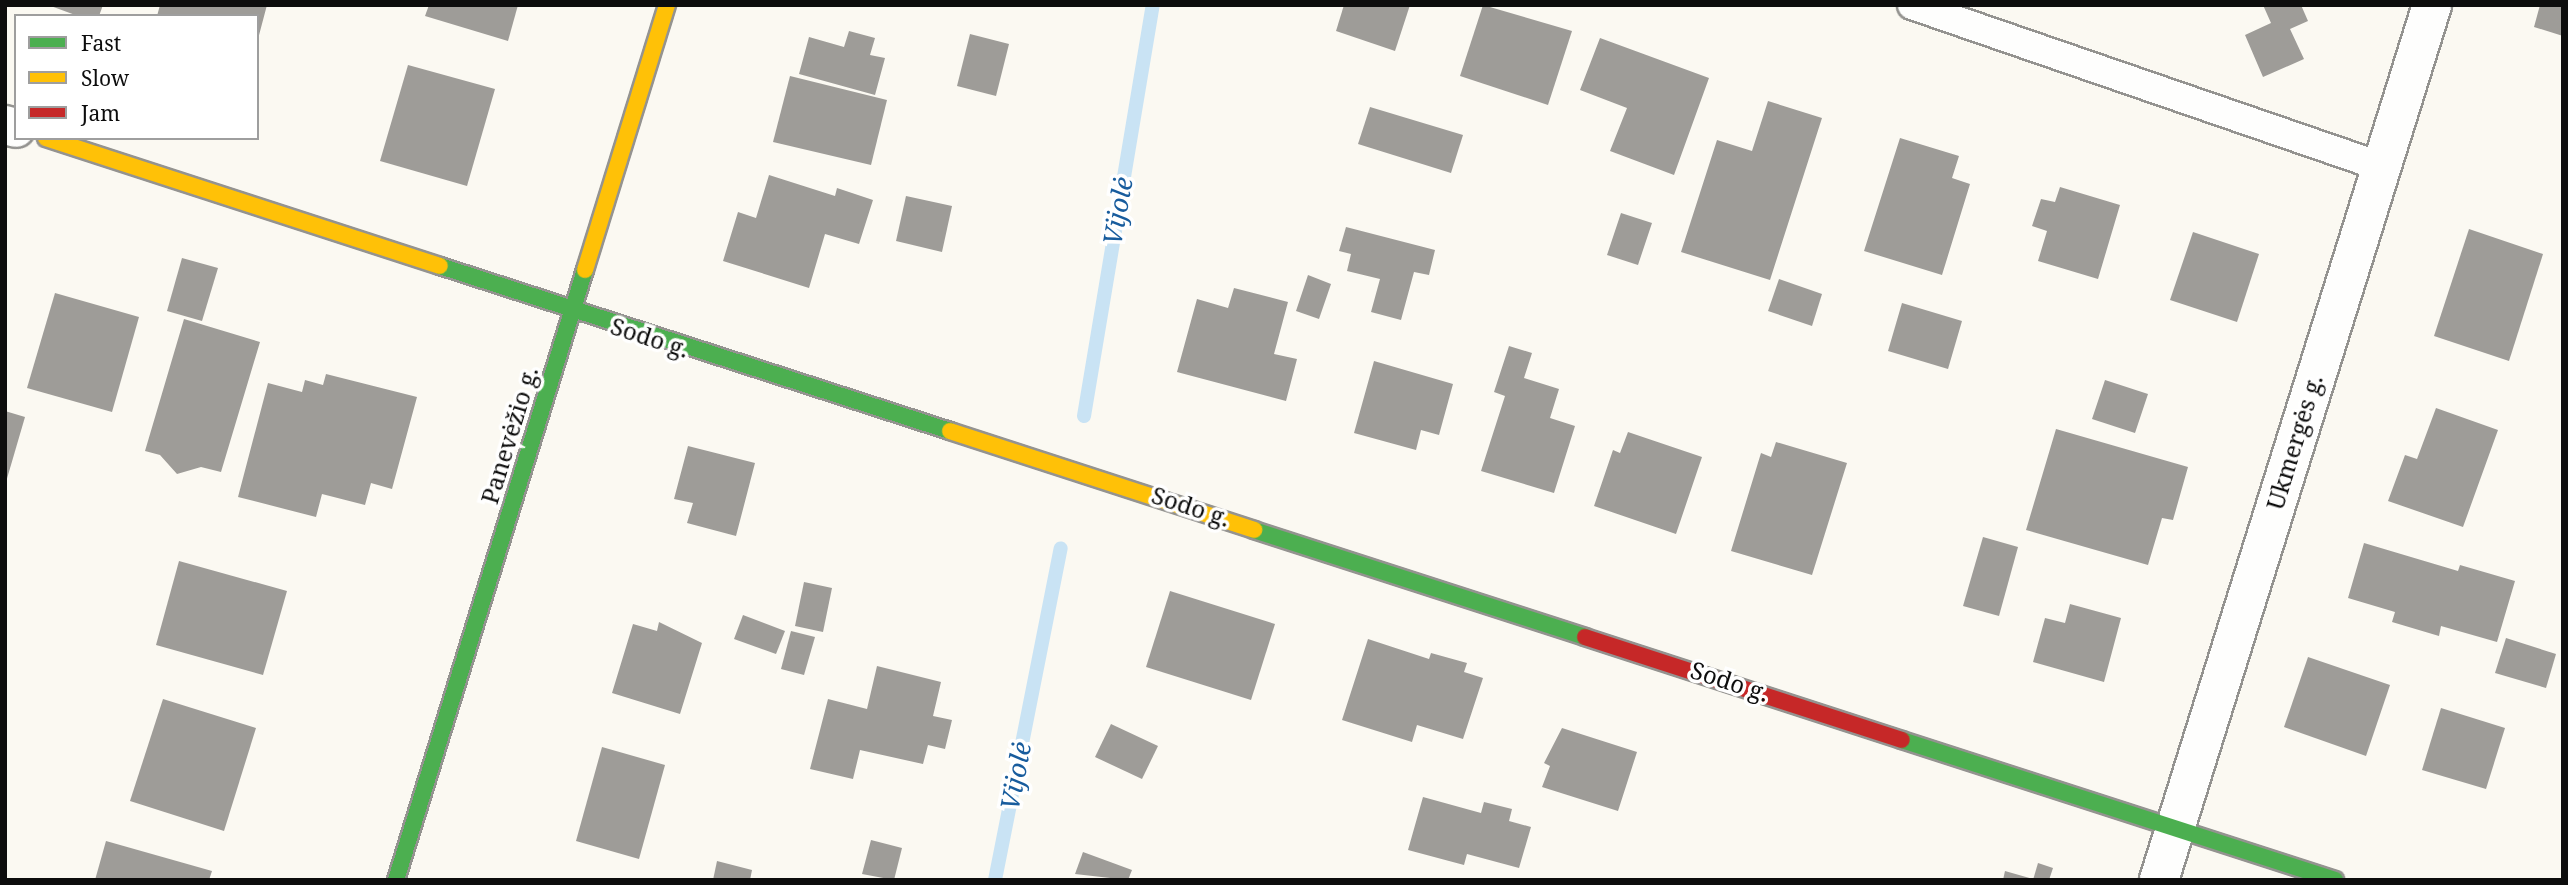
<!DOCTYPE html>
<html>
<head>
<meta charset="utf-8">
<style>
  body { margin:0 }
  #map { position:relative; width:2568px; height:885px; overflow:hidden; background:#fbf9f2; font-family:"Noto Serif",serif }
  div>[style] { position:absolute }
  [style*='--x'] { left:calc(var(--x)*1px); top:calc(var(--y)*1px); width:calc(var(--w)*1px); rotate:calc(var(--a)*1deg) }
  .stream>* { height:14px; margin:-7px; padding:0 7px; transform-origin:7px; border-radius:7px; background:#c9e3f4 }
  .building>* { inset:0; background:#9e9c98 }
  .roads { filter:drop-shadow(2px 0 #949390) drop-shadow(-2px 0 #949390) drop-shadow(0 2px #949390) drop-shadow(0 -2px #949390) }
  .lane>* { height:28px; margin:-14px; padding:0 14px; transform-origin:14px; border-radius:14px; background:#fefefd }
  .street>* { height:38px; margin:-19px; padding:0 19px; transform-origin:19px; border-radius:19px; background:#fefefd }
  .fast>* { height:16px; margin:-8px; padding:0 8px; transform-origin:8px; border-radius:8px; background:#4caf50 }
  .slow>* { height:16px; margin:-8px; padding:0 8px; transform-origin:8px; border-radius:8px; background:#ffc107 }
  .jam>* { height:16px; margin:-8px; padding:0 8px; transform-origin:8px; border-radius:8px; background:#c62828 }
  span { translate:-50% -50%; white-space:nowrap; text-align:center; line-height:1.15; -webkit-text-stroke:7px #fff; paint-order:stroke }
  .street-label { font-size:24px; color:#0d0d0d }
  .water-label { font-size:26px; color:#185c9d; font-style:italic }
  .frame { position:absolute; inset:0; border:7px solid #0d0d0d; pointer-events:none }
  .legend { position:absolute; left:14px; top:14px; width:245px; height:126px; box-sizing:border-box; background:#fff; border:2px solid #9e9e9e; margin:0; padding:9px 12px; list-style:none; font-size:21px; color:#0d0d0d }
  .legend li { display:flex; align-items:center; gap:14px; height:35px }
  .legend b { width:35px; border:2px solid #9e9e9e }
</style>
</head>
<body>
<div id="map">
  <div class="stream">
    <i style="--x:1084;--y:416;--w:417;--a:-80.5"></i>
    <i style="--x:995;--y:880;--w:338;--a:-78.8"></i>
  </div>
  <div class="building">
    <i style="clip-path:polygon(48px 5px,103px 5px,99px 16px,78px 16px)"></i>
    <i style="clip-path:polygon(160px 5px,267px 5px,258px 39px,257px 16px,157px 16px)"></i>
    <i style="clip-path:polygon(429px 5px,518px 5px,508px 41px,425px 16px)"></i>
    <i style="clip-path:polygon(1344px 5px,1410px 5px,1395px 51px,1336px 31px)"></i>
    <i style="clip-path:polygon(1483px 5px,1572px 31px,1548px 105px,1460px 76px)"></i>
    <i style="clip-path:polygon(2263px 5px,2301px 5px,2308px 21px,2290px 29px,2304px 59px,2263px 77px,2245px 35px,2271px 23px)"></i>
    <i style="clip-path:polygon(2540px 5px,2563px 5px,2563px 36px,2534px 27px)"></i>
    <i style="clip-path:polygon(849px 31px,875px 38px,870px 55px,885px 58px,875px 95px,799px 74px,809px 37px,844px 47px)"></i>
    <i style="clip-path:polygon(970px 34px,1009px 44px,996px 96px,957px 86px)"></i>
    <i style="clip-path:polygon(1600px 38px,1709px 78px,1674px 175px,1610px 151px,1627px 108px,1580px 90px)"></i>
    <i style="clip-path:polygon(408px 65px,495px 89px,467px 186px,380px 161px)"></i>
    <i style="clip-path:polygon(790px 76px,887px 100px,871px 165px,773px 142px)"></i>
    <i style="clip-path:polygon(1768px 101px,1822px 118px,1770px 280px,1681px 252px,1717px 140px,1752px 151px)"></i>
    <i style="clip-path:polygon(1370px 107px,1463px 135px,1451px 173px,1358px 144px)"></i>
    <i style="clip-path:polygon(1900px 138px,1959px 156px,1952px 178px,1970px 184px,1942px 275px,1864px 251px)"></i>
    <i style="clip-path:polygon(769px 175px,835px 196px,837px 188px,873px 200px,859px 244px,825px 234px,809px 288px,723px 261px,738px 212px,756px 218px)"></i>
    <i style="clip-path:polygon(2060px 187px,2120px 205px,2098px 279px,2038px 261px,2047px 231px,2032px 226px,2041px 199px,2055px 202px)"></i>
    <i style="clip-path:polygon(906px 196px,952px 206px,942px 252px,896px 241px)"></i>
    <i style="clip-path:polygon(1621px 213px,1652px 223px,1638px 265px,1607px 255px)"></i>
    <i style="clip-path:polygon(1346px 227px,1435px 250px,1429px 275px,1414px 272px,1401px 320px,1371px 312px,1380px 279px,1347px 271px,1351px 254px,1339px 251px)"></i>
    <i style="clip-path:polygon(2469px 229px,2543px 254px,2509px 361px,2434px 336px)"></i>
    <i style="clip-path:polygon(2193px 232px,2259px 254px,2237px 322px,2170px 300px)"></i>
    <i style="clip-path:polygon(182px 258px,218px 268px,202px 321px,167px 311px)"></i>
    <i style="clip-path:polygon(1308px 275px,1331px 284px,1319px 319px,1296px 311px)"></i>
    <i style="clip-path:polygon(1779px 279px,1822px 294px,1812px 326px,1768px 311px)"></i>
    <i style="clip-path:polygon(1234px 288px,1288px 302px,1274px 354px,1297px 359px,1286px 401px,1177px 372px,1197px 299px,1228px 308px)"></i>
    <i style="clip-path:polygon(55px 293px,139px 317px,112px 412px,27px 388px)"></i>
    <i style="clip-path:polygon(1902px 303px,1962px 321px,1948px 369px,1888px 351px)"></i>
    <i style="clip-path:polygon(184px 319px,260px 342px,221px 472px,201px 467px,177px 474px,160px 455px,145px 451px)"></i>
    <i style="clip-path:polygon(1509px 346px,1532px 353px,1524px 378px,1559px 389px,1550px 418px,1575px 426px,1554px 493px,1481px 471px,1505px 396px,1494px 392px)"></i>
    <i style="clip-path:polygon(1374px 361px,1453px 384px,1439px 435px,1421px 430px,1416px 450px,1354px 433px)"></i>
    <i style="clip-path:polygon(326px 374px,417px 397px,392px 489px,371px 483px,365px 505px,322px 494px,316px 517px,238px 497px,268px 383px,302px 392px,305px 380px,323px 385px)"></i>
    <i style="clip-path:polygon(2105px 380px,2148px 394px,2135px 433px,2092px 419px)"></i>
    <i style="clip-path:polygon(2436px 408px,2498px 430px,2463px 527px,2388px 501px,2405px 455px,2417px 459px)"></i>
    <i style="clip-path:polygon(5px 411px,25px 417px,6px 482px,5px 482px)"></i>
    <i style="clip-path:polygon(2056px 429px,2188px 467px,2173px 520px,2162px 518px,2148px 565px,2026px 530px)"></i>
    <i style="clip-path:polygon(1628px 432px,1702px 457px,1676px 534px,1594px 506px,1613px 450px,1620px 453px)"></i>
    <i style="clip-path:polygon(1776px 442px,1847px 463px,1812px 575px,1731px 551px,1761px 453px,1771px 457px)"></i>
    <i style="clip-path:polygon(688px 446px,755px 463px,736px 536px,687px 523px,693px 503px,674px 499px)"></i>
    <i style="clip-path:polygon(1983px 537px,2018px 547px,1999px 616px,1963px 606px)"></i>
    <i style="clip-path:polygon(2364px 543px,2458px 571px,2460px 565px,2515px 581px,2497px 642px,2441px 626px,2439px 636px,2392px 622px,2395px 612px,2348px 598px)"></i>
    <i style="clip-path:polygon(179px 561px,287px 591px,263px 675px,156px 645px)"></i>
    <i style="clip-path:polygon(804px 582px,832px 588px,823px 632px,795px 626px)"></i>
    <i style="clip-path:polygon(1170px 591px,1275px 624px,1251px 700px,1146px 667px)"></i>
    <i style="clip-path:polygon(2070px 604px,2121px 618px,2104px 682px,2033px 662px,2045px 618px,2065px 623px)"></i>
    <i style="clip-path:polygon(743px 615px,785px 631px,776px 654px,734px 639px)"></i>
    <i style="clip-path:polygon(659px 622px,702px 643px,680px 714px,612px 693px,633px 624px,657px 631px)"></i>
    <i style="clip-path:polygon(791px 631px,815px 637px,804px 675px,781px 669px)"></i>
    <i style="clip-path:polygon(2506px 638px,2556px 654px,2546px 688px,2495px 673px)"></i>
    <i style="clip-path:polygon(1368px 639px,1429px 659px,1431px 653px,1467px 663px,1464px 672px,1483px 678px,1463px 739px,1417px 725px,1412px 742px,1342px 720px)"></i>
    <i style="clip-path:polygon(2308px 657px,2390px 685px,2366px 756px,2284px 727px)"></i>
    <i style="clip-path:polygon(877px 666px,941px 682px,933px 716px,952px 720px,945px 749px,928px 745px,923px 764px,860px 750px,853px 779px,810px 769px,828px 699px,867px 709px)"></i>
    <i style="clip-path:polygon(163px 699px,256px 728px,224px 831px,130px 801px)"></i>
    <i style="clip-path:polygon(2441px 708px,2505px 728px,2486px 789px,2422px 770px)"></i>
    <i style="clip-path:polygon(1111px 724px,1158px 746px,1142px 779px,1095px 757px)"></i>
    <i style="clip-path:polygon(1562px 728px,1637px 752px,1618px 811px,1542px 787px,1550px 766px,1544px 763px)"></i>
    <i style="clip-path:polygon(602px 747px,665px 765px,639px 859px,576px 841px)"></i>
    <i style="clip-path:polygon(1423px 797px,1481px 813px,1484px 802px,1512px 809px,1509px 821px,1531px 827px,1519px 868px,1467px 854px,1464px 865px,1408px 850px)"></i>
    <i style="clip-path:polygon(871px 840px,902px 848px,894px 880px,862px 874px)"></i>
    <i style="clip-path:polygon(106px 841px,212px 871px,209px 880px,95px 880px)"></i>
    <i style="clip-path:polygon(1083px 852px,1132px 870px,1128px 880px,1075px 874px)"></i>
    <i style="clip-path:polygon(717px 861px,752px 870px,750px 880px,713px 880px)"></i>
    <i style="clip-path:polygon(2038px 863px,2053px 868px,2049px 880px,2033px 880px)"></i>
    <i style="clip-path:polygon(2005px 871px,2033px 879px,2033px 880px,2003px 880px)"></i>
  </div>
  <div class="roads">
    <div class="lane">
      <i style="--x:1912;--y:5;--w:495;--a:19"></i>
    </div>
    <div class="street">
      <i style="--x:5;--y:125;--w:11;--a:15"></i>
      <i style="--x:2159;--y:880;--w:917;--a:-72.67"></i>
    </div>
    <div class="fast">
      <i style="--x:440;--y:266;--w:536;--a:17.93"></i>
      <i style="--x:1254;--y:530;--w:348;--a:17.9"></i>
      <i style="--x:1902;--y:740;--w:455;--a:17.9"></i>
      <i style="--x:396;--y:880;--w:639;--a:-72.79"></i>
    </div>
    <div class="slow">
      <i style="--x:46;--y:138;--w:414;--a:18"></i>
      <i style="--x:585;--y:270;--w:277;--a:-72.8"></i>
      <i style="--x:950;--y:431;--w:320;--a:18"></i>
    </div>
    <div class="jam">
      <i style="--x:1585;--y:637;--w:333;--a:18"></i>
    </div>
  </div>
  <div class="street-label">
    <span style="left:650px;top:337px;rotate:18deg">Sodo g.</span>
    <span style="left:509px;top:435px;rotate:-73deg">Panevėžio g.</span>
    <span style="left:2294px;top:442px;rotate:-73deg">Ukmergės g.</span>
    <span style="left:1191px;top:506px;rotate:18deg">Sodo g.</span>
    <span style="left:1730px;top:681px;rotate:18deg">Sodo g.</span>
  </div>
  <div class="water-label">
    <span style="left:1118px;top:211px;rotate:-80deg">Vijolė</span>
    <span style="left:1016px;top:776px;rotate:-79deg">Vijolė</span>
  </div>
  <div class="frame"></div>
  <ul class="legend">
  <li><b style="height:9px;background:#4caf50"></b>Fast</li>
  <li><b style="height:9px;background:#ffc107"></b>Slow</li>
  <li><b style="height:9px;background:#c62828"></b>Jam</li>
  </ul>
</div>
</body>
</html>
